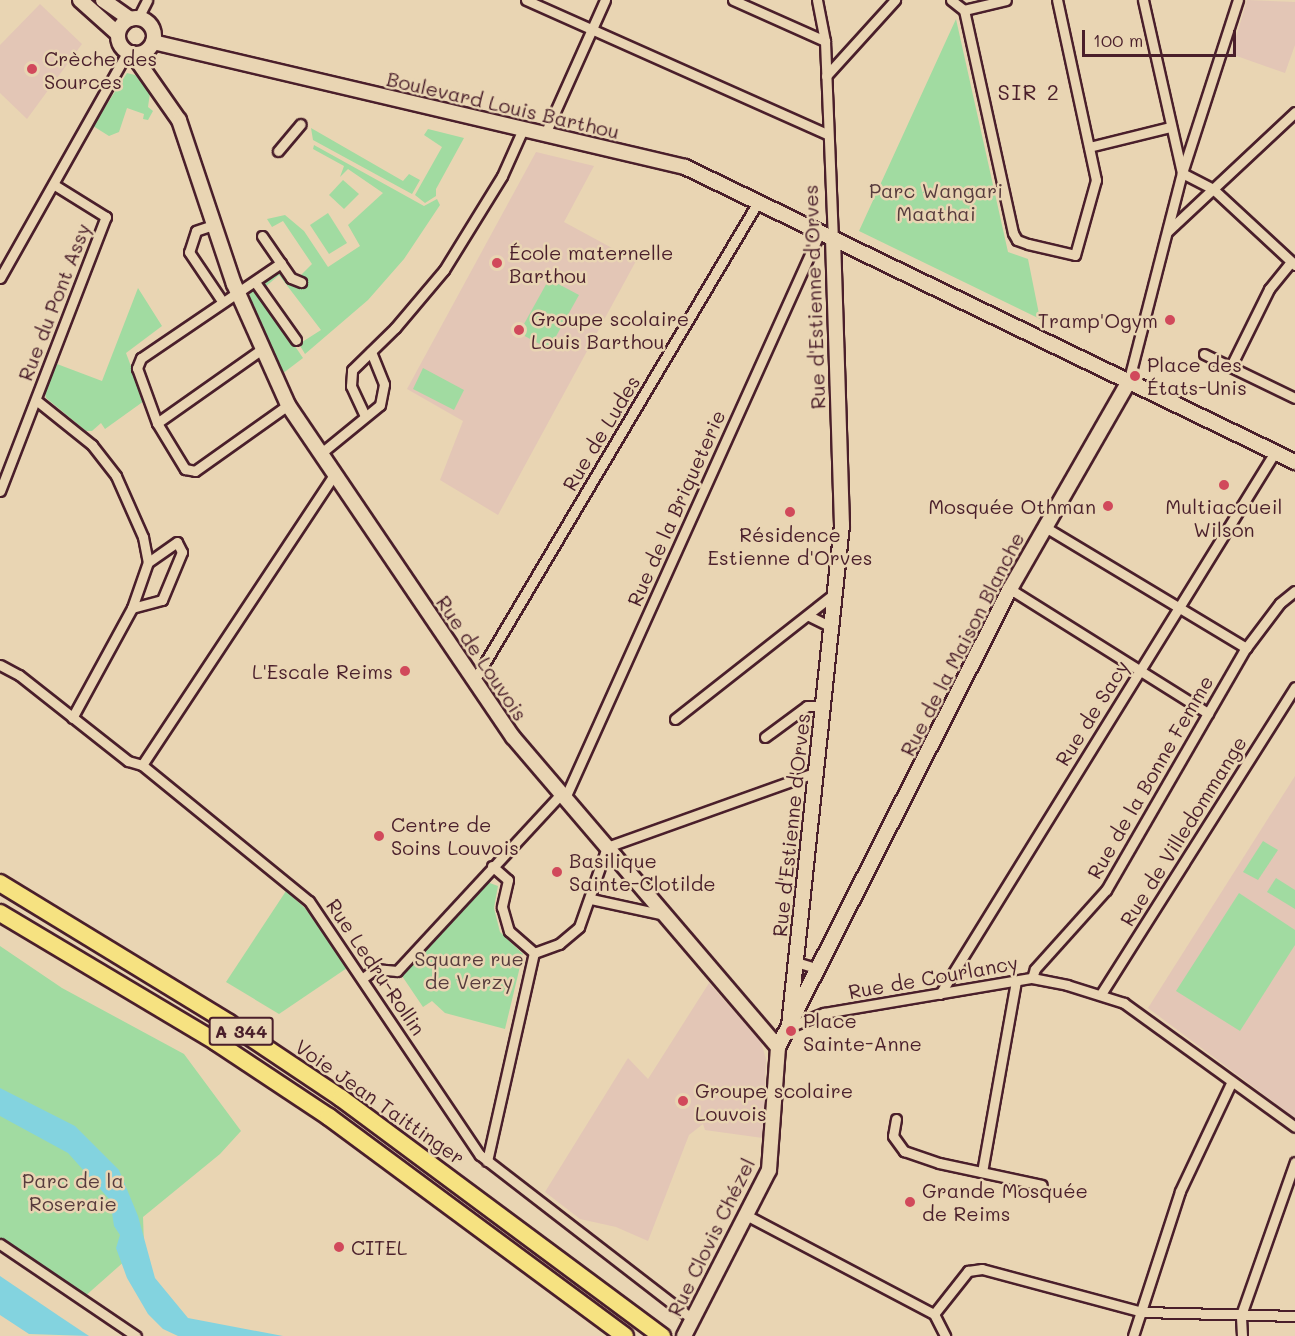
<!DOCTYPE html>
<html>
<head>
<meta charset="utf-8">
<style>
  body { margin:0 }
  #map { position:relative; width:1295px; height:1336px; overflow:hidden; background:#e9d5b3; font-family:Mali,sans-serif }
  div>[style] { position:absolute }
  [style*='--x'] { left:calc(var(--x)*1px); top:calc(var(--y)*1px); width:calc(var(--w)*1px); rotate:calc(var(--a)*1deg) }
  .built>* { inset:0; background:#e3c6b6 }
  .green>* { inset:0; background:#a1dba1 }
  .water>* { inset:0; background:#83d3df }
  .roads { filter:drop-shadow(2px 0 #4a1f2b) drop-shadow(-2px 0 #4a1f2b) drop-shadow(0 2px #4a1f2b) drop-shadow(0 -2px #4a1f2b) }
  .street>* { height:9px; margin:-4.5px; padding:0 4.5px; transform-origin:4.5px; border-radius:4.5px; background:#e9d5b3 }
  .secondary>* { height:14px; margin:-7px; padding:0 7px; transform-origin:7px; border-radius:7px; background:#e9d5b3 }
  .secondary>.ring { margin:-7px; padding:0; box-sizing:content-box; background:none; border:14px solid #e9d5b3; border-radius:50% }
  .highway>* { height:16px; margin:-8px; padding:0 8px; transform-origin:8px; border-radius:8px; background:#f6e281 }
  .dots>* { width:16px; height:16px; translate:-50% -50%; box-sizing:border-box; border:3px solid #e9d5b3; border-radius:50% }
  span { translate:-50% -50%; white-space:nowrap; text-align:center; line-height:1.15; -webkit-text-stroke:5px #e9d5b3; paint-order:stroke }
  .shield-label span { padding:2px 4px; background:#e9d5b3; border:2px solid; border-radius:4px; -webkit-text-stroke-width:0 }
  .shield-label { font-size:18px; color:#4a1f2b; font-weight:700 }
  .poi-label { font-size:20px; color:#4a1f2b }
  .left { translate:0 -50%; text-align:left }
  .right { translate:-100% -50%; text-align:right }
  .street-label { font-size:20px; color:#4a1f2b }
  .park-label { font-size:20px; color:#573b3d }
  .quarter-label { font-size:22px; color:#4a1f2b; letter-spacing:1.5px }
  .scale { position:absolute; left:1082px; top:30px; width:154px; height:27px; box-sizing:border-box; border:3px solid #4a1f2b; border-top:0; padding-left:8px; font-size:18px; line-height:21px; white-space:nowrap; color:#4a1f2b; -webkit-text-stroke:4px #e9d5b3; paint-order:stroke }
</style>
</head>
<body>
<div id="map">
  <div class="built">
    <i style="clip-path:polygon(1247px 0,1295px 2px,1295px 45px,1285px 73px,1231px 54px)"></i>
    <i style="clip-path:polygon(40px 4px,82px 44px,27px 119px,0 93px,0 45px)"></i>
    <i style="clip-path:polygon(536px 152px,594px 166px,564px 222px,636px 261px,498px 515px,440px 480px,463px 421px,407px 389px)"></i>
    <i style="clip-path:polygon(1295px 776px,1295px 1118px,1148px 1008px)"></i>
    <i style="clip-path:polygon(709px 983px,761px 1042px,766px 1059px,763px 1138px,705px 1130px,703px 1124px,689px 1135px,648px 1241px,616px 1227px,580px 1219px,545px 1192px,628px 1058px,648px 1079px)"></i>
  </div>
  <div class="green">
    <i style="clip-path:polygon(956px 19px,1008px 252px,1028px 259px,1040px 319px,859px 231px)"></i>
    <i style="clip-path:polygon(127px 73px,135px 75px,150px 93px,148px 107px,153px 111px,148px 120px,143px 119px,144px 114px,127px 108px,119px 132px,109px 136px,93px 126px)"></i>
    <i style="clip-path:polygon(311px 128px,403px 181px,409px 174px,420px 180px,412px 194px,313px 140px)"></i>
    <i style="clip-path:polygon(428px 129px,464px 138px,436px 189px,436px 196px,425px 203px,415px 195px,442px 147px,424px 135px)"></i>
    <i style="clip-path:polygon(314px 145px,424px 206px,437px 199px,440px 205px,404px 259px,368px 300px,305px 354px,299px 344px,321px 330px,279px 275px,263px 289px,261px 285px,277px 271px,292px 284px,312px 264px,283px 221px,272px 227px,267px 219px,285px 215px,304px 231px,328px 267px,360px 246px,348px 225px,383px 193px,348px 169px,340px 177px,344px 166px,313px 149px)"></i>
    <i style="clip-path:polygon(343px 180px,359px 194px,344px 209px,329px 195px)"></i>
    <i style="clip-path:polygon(328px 213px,347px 243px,329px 254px,310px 225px)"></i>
    <i style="clip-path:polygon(549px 279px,579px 295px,549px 349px,519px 333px)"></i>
    <i style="clip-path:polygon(138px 288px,162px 326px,126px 353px,144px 401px,105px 429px,101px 423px,92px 431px,86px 431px,46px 398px,45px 392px,57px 364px,102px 381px)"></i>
    <i style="clip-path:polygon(256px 289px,303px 358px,282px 374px,249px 300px,250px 290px)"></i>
    <i style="clip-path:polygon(423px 368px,464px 390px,454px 410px,413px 389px)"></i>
    <i style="clip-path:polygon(1263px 841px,1278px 850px,1258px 880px,1243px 872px)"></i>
    <i style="clip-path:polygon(1276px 878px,1295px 890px,1295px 909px,1267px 892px)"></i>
    <i style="clip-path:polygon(487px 882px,498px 886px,494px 908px,500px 932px,523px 954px,505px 1029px,445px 1013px,432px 1001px,423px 1007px,400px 973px)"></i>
    <i style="clip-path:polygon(286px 891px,305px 908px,347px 968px,279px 1014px,226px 982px)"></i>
    <i style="clip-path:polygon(1239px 893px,1295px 930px,1295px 945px,1240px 1031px,1176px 991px)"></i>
    <i style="clip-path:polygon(0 946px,62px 988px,184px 1054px,241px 1131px,220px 1154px,143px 1217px,144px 1244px,83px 1298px,0 1240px)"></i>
  </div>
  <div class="water">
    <i style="clip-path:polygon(0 1088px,75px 1126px,119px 1170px,138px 1216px,155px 1278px,188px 1318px,283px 1336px,178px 1336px,163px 1329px,148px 1314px,127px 1278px,116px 1248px,120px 1235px,114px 1226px,110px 1200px,68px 1153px,0 1116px)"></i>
    <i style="clip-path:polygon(0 1276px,59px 1316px,89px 1336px,29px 1334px,0 1315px)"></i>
  </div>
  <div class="roads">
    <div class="street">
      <i style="--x:526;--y:0;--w:329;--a:24"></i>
      <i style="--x:733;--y:0;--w:101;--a:24"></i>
      <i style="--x:817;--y:0;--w:42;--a:79"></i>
      <i style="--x:825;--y:41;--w:198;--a:87.7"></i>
      <i style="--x:951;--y:0;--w:16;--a:38"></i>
      <i style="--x:1143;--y:0;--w:177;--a:77.3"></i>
      <i style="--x:964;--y:10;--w:228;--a:77.6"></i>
      <i style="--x:1013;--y:233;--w:8;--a:60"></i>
      <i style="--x:1017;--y:240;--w:12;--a:20"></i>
      <i style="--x:1028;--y:244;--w:48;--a:13.2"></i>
      <i style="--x:1075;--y:255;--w:78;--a:-74.4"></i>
      <i style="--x:1096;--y:180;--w:184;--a:-102.2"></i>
      <i style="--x:964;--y:10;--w:43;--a:-13.4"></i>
      <i style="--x:138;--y:18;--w:20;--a:-63"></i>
      <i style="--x:826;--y:76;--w:103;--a:-47.8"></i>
      <i style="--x:545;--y:134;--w:147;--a:-65.9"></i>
      <i style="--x:1089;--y:147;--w:83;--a:-13.9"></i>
      <i style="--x:278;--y:151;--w:35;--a:-50"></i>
      <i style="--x:1182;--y:173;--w:35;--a:27"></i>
      <i style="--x:1213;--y:189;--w:112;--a:42.8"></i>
      <i style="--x:213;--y:225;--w:18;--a:161"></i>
      <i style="--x:196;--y:231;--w:22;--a:108"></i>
      <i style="--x:189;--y:252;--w:59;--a:56"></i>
      <i style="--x:1168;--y:231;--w:174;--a:-43.1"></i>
      <i style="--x:262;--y:236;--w:51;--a:55.4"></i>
      <i style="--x:291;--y:278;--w:11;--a:22"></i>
      <i style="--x:281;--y:263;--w:169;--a:145.8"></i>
      <i style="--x:141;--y:358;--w:11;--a:112"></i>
      <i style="--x:137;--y:368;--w:59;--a:70"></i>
      <i style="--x:157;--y:423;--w:54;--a:58.7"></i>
      <i style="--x:185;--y:469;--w:10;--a:11"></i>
      <i style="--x:195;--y:471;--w:114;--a:-35.4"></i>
      <i style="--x:0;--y:278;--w:261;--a:-60.6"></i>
      <i style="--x:255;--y:282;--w:71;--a:54.7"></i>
      <i style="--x:1204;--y:354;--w:101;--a:25.8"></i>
      <i style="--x:1231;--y:366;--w:86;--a:-63.7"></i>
      <i style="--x:1269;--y:289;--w:35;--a:-51"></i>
      <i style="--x:1128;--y:383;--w:217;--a:-75.6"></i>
      <i style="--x:1182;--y:173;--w:182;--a:-72.1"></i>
      <i style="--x:36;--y:400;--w:72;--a:38.8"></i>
      <i style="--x:92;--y:445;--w:39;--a:52"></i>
      <i style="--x:116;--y:476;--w:67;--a:66.1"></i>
      <i style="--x:143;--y:537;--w:25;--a:79"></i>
      <i style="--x:148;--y:562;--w:49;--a:109.2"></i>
      <i style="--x:132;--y:608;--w:125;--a:118.6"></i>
      <i style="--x:365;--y:416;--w:33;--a:-115"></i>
      <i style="--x:351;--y:386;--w:16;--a:-86"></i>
      <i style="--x:352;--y:370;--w:60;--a:-44.3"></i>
      <i style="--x:395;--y:328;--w:76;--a:-49.8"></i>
      <i style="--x:444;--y:270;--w:110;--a:-58.3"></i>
      <i style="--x:502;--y:176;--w:51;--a:-65.9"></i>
      <i style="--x:157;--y:423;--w:128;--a:-35.2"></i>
      <i style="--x:320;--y:454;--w:77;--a:-39.2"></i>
      <i style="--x:380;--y:405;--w:21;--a:-79"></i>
      <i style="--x:384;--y:384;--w:35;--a:-112"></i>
      <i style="--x:0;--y:491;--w:294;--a:-68.9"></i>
      <i style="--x:106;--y:217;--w:62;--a:-148.1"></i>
      <i style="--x:1045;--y:527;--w:235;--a:31"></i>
      <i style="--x:1010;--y:589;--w:234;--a:32.1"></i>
      <i style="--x:132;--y:608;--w:31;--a:-15"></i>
      <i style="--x:162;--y:600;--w:52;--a:-67.4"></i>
      <i style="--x:182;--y:552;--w:11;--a:-117"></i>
      <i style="--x:177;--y:542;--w:35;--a:145"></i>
      <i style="--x:809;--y:616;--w:25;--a:26"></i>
      <i style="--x:0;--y:665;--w:21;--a:28"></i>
      <i style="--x:19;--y:675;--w:139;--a:38.3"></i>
      <i style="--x:128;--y:761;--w:15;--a:16"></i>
      <i style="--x:142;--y:765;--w:215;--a:39.2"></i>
      <i style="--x:309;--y:901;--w:306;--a:56.1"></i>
      <i style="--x:480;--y:1155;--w:268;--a:37.7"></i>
      <i style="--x:474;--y:681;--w:557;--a:-59.34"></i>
      <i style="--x:675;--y:719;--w:204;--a:-38.2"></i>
      <i style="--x:765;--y:737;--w:52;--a:-36.4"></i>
      <i style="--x:807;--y:706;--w:16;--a:0"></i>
      <i style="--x:142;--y:765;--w:348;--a:-56.5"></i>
      <i style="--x:565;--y:798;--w:621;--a:-65.75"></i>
      <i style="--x:492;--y:866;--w:21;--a:41"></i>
      <i style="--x:508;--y:880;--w:28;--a:103"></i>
      <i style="--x:502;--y:907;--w:25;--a:74"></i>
      <i style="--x:509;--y:931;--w:33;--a:41"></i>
      <i style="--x:534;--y:953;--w:27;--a:-20"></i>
      <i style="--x:559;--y:944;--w:26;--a:-40"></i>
      <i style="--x:579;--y:927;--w:85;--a:-70.7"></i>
      <i style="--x:607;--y:847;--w:222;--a:-19.7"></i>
      <i style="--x:591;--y:899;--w:76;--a:12.2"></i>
      <i style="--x:796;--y:962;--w:24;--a:17"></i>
      <i style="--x:363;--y:978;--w:15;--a:-37"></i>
      <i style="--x:375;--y:969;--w:22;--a:5"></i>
      <i style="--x:397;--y:971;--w:241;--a:-47.2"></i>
      <i style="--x:1032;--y:978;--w:9;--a:-72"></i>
      <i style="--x:1035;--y:969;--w:106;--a:-48.1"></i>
      <i style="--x:1106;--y:890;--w:280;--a:-60"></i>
      <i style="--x:1246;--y:648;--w:56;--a:-52.9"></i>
      <i style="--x:1280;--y:603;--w:19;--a:-39"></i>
      <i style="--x:940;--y:994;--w:637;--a:-58.28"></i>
      <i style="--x:1101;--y:994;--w:363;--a:-57.7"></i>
      <i style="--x:789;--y:1027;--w:38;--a:-22"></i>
      <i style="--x:824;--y:1013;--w:211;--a:-9.6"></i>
      <i style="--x:1032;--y:978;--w:36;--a:11"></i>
      <i style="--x:1067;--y:985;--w:60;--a:17.5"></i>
      <i style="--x:1124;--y:1003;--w:211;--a:35.9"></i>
      <i style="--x:896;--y:1119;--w:17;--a:100"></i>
      <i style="--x:893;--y:1136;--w:19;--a:54"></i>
      <i style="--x:904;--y:1151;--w:37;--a:19"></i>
      <i style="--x:939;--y:1163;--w:105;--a:12.1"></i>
      <i style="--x:487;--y:1161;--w:213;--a:-77.3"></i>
      <i style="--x:982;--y:1172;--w:194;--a:-79.9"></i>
      <i style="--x:746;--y:1215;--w:212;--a:27.8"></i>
      <i style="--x:0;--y:1244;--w:164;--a:34.1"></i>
      <i style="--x:934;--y:1314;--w:55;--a:-51.7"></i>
      <i style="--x:968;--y:1271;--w:14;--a:-8"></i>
      <i style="--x:982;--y:1269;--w:167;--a:15"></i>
      <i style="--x:1143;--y:1312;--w:152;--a:1.5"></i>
      <i style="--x:934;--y:1314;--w:25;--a:63"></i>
      <i style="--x:1133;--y:1336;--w:152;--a:-72"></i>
      <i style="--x:1180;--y:1191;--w:119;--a:-64.7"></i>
      <i style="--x:1242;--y:1336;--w:21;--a:-93"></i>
      <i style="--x:1241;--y:1315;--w:162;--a:-70.6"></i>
    </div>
    <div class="secondary">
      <i style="--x:80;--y:0;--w:51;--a:41.8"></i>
      <i style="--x:103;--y:0;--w:33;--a:35"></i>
      <i class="ring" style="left:118px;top:18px;width:22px;height:22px"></i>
      <i style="--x:153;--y:42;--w:546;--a:13.22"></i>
      <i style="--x:685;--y:167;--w:678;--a:25.81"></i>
      <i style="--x:132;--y:53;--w:82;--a:55"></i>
      <i style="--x:179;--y:120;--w:173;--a:71.5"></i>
      <i style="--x:234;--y:284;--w:133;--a:65.9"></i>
      <i style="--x:288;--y:405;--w:401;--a:55.9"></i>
      <i style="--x:513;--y:737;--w:408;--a:49.5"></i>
      <i style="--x:789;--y:1026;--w:504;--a:-83.96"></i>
      <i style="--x:842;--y:525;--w:286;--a:-91.8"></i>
      <i style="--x:684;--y:1336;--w:186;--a:-62.9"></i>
      <i style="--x:769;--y:1170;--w:123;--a:-85.8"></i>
      <i style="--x:778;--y:1047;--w:513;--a:-63.14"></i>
      <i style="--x:1010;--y:589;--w:237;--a:-60.2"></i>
    </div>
    <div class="highway">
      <i style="--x:0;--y:883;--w:268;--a:31.4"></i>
      <i style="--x:229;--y:1023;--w:135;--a:33.8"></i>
      <i style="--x:341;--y:1098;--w:400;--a:36.6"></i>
      <i style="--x:0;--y:913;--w:252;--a:30.8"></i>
      <i style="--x:216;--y:1042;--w:136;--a:33.6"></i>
      <i style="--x:329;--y:1117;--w:368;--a:36.5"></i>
    </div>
  </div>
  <div class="dots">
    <i style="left:32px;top:69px;background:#d1495b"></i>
    <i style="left:497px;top:263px;background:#d1495b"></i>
    <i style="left:1170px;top:320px;background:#d1495b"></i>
    <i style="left:519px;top:330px;background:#d1495b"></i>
    <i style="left:1135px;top:376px;background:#d1495b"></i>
    <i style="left:1224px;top:485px;background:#d1495b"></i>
    <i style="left:1108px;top:506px;background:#d1495b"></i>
    <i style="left:790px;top:512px;background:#d1495b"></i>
    <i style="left:405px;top:671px;background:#d1495b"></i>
    <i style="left:379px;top:836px;background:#d1495b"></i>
    <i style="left:557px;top:872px;background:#d1495b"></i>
    <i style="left:791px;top:1031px;background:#d1495b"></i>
    <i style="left:683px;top:1101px;background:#d1495b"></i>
    <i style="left:910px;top:1202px;background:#d1495b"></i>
    <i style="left:339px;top:1247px;background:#d1495b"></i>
  </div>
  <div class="shield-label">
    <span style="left:241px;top:1031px">A 344</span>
  </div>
  <div class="poi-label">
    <span class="left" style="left:44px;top:70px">Crèche des<br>Sources</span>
    <span class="left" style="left:509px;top:264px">École maternelle<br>Barthou</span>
    <span class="left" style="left:531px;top:330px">Groupe scolaire<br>Louis Barthou</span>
    <span class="right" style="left:1158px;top:320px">Tramp'Ogym</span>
    <span class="left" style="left:1147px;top:376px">Place des<br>États-Unis</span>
    <span class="right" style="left:1096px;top:506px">Mosquée Othman</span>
    <span style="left:1224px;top:518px">Multiaccueil<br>Wilson</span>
    <span style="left:790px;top:546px">Résidence<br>Estienne d'Orves</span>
    <span class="right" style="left:393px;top:671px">L'Escale Reims</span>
    <span class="left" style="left:391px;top:836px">Centre de<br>Soins Louvois</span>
    <span class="left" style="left:569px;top:872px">Basilique<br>Sainte-Clotilde</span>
    <span class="left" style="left:803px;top:1032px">Place<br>Sainte-Anne</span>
    <span class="left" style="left:695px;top:1102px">Groupe scolaire<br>Louvois</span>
    <span class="left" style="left:922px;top:1202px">Grande Mosquée<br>de Reims</span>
    <span class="left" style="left:351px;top:1247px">CITEL</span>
  </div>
  <div class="street-label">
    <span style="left:503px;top:105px;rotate:13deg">Boulevard Louis Barthou</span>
    <span style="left:814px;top:297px;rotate:-92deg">Rue d'Estienne d'Orves</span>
    <span style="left:54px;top:302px;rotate:-69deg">Rue du Pont Assy</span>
    <span style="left:601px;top:433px;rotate:-59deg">Rue de Ludes</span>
    <span style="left:676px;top:508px;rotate:-66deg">Rue de la Briqueterie</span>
    <span style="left:962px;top:644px;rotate:-63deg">Rue de la Maison Blanche</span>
    <span style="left:482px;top:658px;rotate:56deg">Rue de Louvois</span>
    <span style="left:1092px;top:713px;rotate:-58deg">Rue de Sacy</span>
    <span style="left:1150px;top:777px;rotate:-60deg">Rue de la Bonne Femme</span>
    <span style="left:791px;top:825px;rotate:-84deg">Rue d'Estienne d'Orves</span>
    <span style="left:1183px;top:831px;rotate:-58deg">Rue de Villedommange</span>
    <span style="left:376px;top:967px;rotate:56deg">Rue Ledru-Rollin</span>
    <span style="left:933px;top:977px;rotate:-10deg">Rue de Courlancy</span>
    <span style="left:380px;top:1102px;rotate:35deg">Voie Jean Taittinger</span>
    <span style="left:711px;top:1237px;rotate:-64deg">Rue Clovis Chézel</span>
  </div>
  <div class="park-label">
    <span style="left:936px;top:202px">Parc Wangari<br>Maathai</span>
    <span style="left:469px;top:970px">Square rue<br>de Verzy</span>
    <span style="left:73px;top:1192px">Parc de la<br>Roseraie</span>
  </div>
  <div class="quarter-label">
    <span style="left:1029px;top:92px">SIR 2</span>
  </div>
  <div class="scale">100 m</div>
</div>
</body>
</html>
